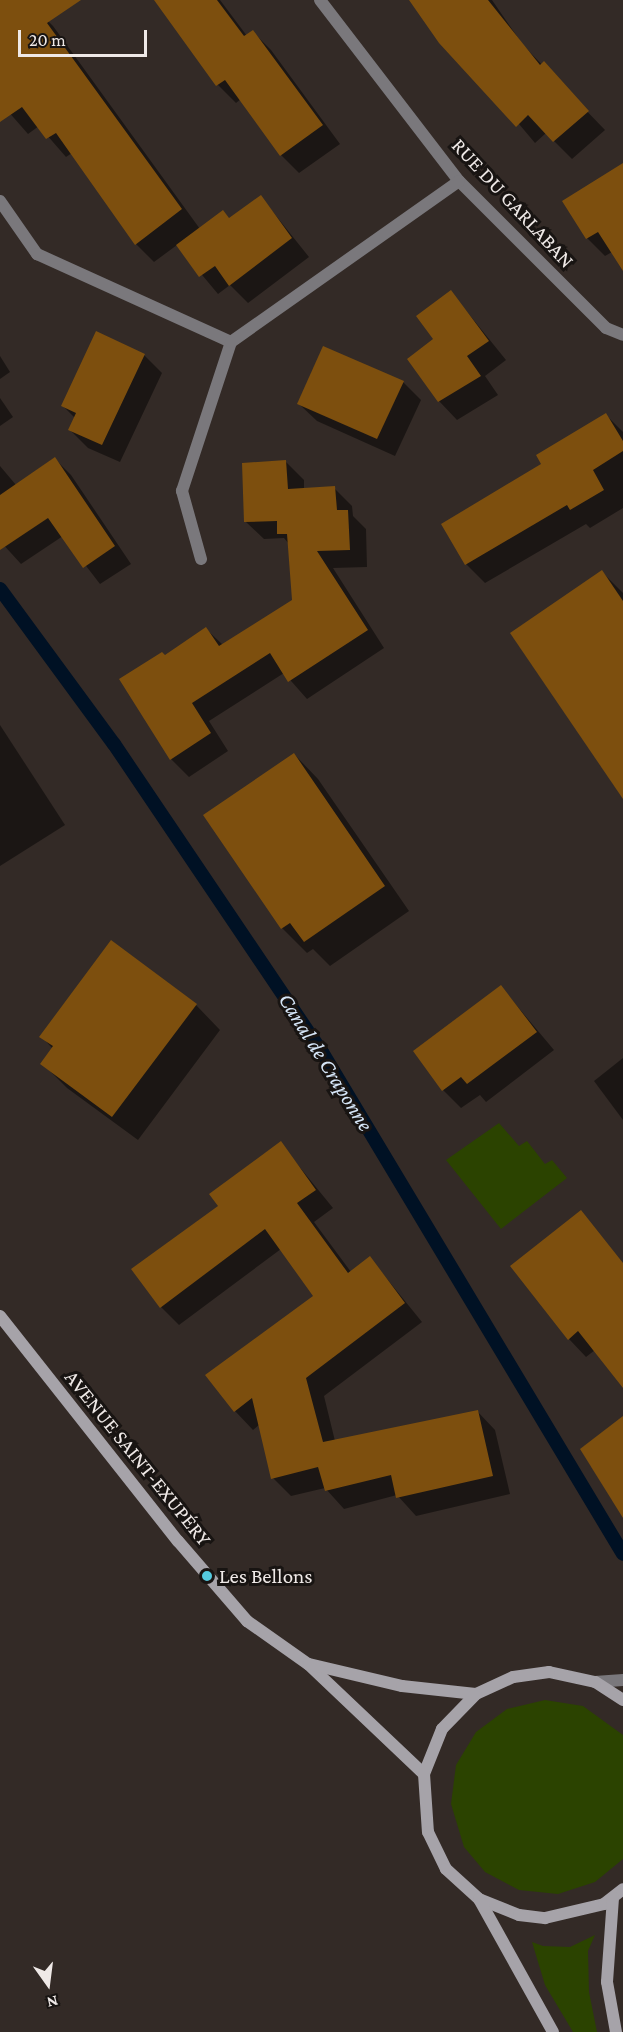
<!DOCTYPE html>
<html>
<head>
<meta charset="utf-8">
<style>
  body { margin:0 }
  #map { position:relative; width:623px; height:2032px; overflow:hidden; background:#332a26; font-family:"Crimson Pro",serif }
  div>[style] { position:absolute }
  [style*='--x'] { left:calc(var(--x)*1px); top:calc(var(--y)*1px); width:calc(var(--w)*1px); rotate:calc(var(--a)*1deg) }
  .green>* { inset:0; background:#2b4300 }
  .shadow>* { inset:0; background:#0007 }
  .stream>* { height:14px; margin:-7px; padding:0 7px; transform-origin:7px; border-radius:7px; background:#001124 }
  .building>* { inset:0; background:#7d4f0e }
  .street>* { height:12px; margin:-6px; padding:0 6px; transform-origin:6px; border-radius:6px; background:#7a787c }
  .secondary>* { height:12px; margin:-6px; padding:0 6px; transform-origin:6px; border-radius:6px; background:#a6a3a9 }
  .dots>* { width:16px; height:16px; translate:-50% -50%; box-sizing:border-box; border:3px solid #181412; border-radius:50% }
  span { translate:-50% -50%; white-space:nowrap; text-align:center; line-height:1.15; -webkit-text-stroke:6px #181412; paint-order:stroke }
  .street-label { font-size:21px; color:#efe9e7 }
  .poi-label { font-size:21px; color:#efe9e7 }
  .left { translate:0 -50%; text-align:left }
  .water-label { font-size:22px; color:#d6e6f8; font-style:italic }
  .north { position:absolute; left:18px; top:1954px; width:60px; height:60px; -webkit-text-stroke:4px #181412; paint-order:stroke; rotate:166deg; font-size:16px; font-weight:700; line-height:24px; text-align:center; color:#efe9e7 }
  .north::after { content:''; display:block; margin:auto; width:21px; height:27px; background:#efe9e7; clip-path:polygon(50% 0,100% 100%,50% 72%,0 100%) }
  .scale { position:absolute; left:18px; top:30px; width:129px; height:27px; box-sizing:border-box; border:3px solid #efe9e7; border-top:0; padding-left:8px; font-size:18px; line-height:21px; white-space:nowrap; color:#efe9e7; -webkit-text-stroke:4px #181412; paint-order:stroke }
</style>
</head>
<body>
<div id="map">
  <div class="green">
    <i style="clip-path:polygon(499px 1123px,519px 1146px,527px 1141px,545px 1164px,552px 1160px,567px 1178px,501px 1229px,446px 1160px)"></i>
    <i style="clip-path:polygon(545px 1700px,583px 1706px,623px 1735px,623px 1859px,595px 1882px,558px 1894px,519px 1890px,485px 1872px,464px 1847px,451px 1804px,456px 1765px,476px 1732px,507px 1709px)"></i>
    <i style="clip-path:polygon(595px 1935px,588px 1951px,589px 1992px,597px 2032px,573px 2032px,545px 1985px,532px 1942px,543px 1946px,570px 1947px)"></i>
  </div>
  <div class="shadow">
    <i style="clip-path:polygon(0 0,27px 0,53px 26px,200px 229px,230px 219px,261px 197px,309px 257px,248px 303px,230px 285px,218px 294px,177px 245px,154px 262px,136px 244px,72px 153px,66px 157px,39px 126px,28px 134px,0 102px)"></i>
    <i style="clip-path:polygon(156px 0,220px 0,247px 36px,253px 32px,271px 50px,340px 144px,299px 173px,281px 155px,241px 99px,236px 103px,218px 85px)"></i>
    <i style="clip-path:polygon(414px 0,492px 0,523px 45px,605px 130px,572px 159px,546px 133px,535px 143px)"></i>
    <i style="clip-path:polygon(623px 177px,623px 268px,612px 252px,605px 256px,587px 238px,564px 201px)"></i>
    <i style="clip-path:polygon(451px 292px,506px 360px,485px 376px,498px 395px,457px 420px,439px 401px,435px 339px)"></i>
    <i style="clip-path:polygon(144px 355px,162px 373px,120px 462px,88px 448px,70px 430px,75px 418px,63px 406px)"></i>
    <i style="clip-path:polygon(0 356px,10px 372px,0 379px)"></i>
    <i style="clip-path:polygon(403px 382px,421px 400px,395px 456px,317px 421px,299px 404px)"></i>
    <i style="clip-path:polygon(0 398px,13px 417px,0 426px)"></i>
    <i style="clip-path:polygon(606px 415px,623px 432px,623px 508px,590px 528px,586px 524px,485px 583px,466px 564px,543px 464px)"></i>
    <i style="clip-path:polygon(54px 458px,71px 475px,131px 564px,100px 584px,63px 536px,21px 564px,0 541px,0 466px,16px 485px)"></i>
    <i style="clip-path:polygon(286px 462px,304px 480px,304px 490px,334px 488px,352px 506px,353px 516px,366px 529px,367px 567px,333px 568px,384px 648px,307px 699px,284px 673px,209px 721px,228px 751px,189px 777px,171px 759px,165px 657px,206px 629px,223px 645px,294px 601px,289px 544px,284px 538px,264px 539px,246px 522px)"></i>
    <i style="clip-path:polygon(602px 572px,623px 593px,623px 797px)"></i>
    <i style="clip-path:polygon(0 725px,65px 825px,0 866px)"></i>
    <i style="clip-path:polygon(294px 754px,318px 779px,409px 911px,330px 966px,313px 949px,307px 953px,282px 928px,205px 815px)"></i>
    <i style="clip-path:polygon(501px 987px,554px 1050px,486px 1102px,480px 1095px,461px 1108px,444px 1091px,466px 1071px,444px 1091px,415px 1052px)"></i>
    <i style="clip-path:polygon(196px 1005px,220px 1030px,138px 1140px,67px 1088px,42px 1063px,53px 1049px,41px 1036px)"></i>
    <i style="clip-path:polygon(623px 1058px,623px 1120px,594px 1081px)"></i>
    <i style="clip-path:polygon(280px 1143px,333px 1208px,314px 1222px,351px 1272px,370px 1258px,422px 1322px,324px 1396px,335px 1441px,477px 1411px,495px 1430px,510px 1494px,416px 1516px,397px 1495px,344px 1509px,325px 1488px,291px 1496px,273px 1478px,260px 1424px,253px 1430px,235px 1411px,315px 1296px,281px 1249px,179px 1325px,161px 1307px,220px 1207px)"></i>
    <i style="clip-path:polygon(512px 1267px,623px 1310px,623px 1386px,595px 1350px,586px 1357px,569px 1339px)"></i>
  </div>
  <div class="stream">
    <i style="--x:0;--y:589;--w:192;--a:53.7"></i>
    <i style="--x:114;--y:744;--w:372;--a:56"></i>
    <i style="--x:322;--y:1052;--w:585;--a:59.05"></i>
  </div>
  <div class="building">
    <i style="clip-path:polygon(0 0,81px 0,47px 23px,182px 209px,135px 245px,56px 133px,46px 139px,22px 107px,0 122px)"></i>
    <i style="clip-path:polygon(154px 0,217px 0,244px 36px,253px 30px,323px 125px,280px 156px,225px 80px,216px 86px)"></i>
    <i style="clip-path:polygon(409px 0,488px 0,540px 65px,544px 61px,589px 111px,553px 142px,528px 115px,516px 127px,439px 43px)"></i>
    <i style="clip-path:polygon(623px 163px,623px 271px,598px 232px,586px 239px,562px 201px)"></i>
    <i style="clip-path:polygon(261px 195px,292px 238px,229px 286px,215px 266px,199px 277px,176px 245px,223px 210px,229px 218px)"></i>
    <i style="clip-path:polygon(451px 290px,489px 341px,467px 356px,481px 376px,438px 402px,407px 359px,433px 339px,416px 316px)"></i>
    <i style="clip-path:polygon(96px 331px,145px 354px,102px 445px,68px 430px,76px 413px,61px 406px)"></i>
    <i style="clip-path:polygon(323px 346px,404px 381px,377px 439px,297px 404px)"></i>
    <i style="clip-path:polygon(606px 413px,623px 441px,623px 451px,593px 470px,604px 490px,570px 510px,567px 505px,465px 565px,441px 524px,541px 464px,536px 455px)"></i>
    <i style="clip-path:polygon(55px 457px,115px 546px,83px 568px,48px 518px,0 550px,0 495px)"></i>
    <i style="clip-path:polygon(286px 460px,288px 489px,335px 486px,337px 510px,348px 510px,350px 550px,317px 551px,368px 630px,288px 682px,270px 653px,192px 703px,211px 733px,170px 760px,119px 679px,162px 652px,165px 655px,206px 627px,219px 646px,292px 600px,287px 534px,277px 534px,277px 521px,244px 522px,242px 463px)"></i>
    <i style="clip-path:polygon(602px 570px,623px 601px,623px 799px,510px 633px)"></i>
    <i style="clip-path:polygon(294px 753px,385px 886px,304px 942px,290px 923px,281px 929px,203px 815px)"></i>
    <i style="clip-path:polygon(111px 940px,197px 1004px,112px 1117px,40px 1064px,53px 1046px,39px 1037px)"></i>
    <i style="clip-path:polygon(501px 985px,537px 1032px,467px 1084px,461px 1077px,442px 1091px,413px 1051px)"></i>
    <i style="clip-path:polygon(281px 1141px,316px 1190px,297px 1203px,348px 1273px,370px 1256px,405px 1303px,306px 1378px,323px 1442px,478px 1410px,493px 1476px,396px 1498px,391px 1475px,325px 1491px,318px 1467px,271px 1479px,252px 1398px,234px 1412px,205px 1375px,313px 1296px,265px 1229px,160px 1308px,131px 1269px,218px 1206px,209px 1194px)"></i>
    <i style="clip-path:polygon(581px 1210px,623px 1263px,623px 1388px,578px 1331px,568px 1340px,510px 1266px)"></i>
    <i style="clip-path:polygon(623px 1416px,623px 1518px,580px 1449px)"></i>
  </div>
  <div class="street">
    <i style="--x:320;--y:0;--w:228;--a:52.5"></i>
    <i style="--x:459;--y:181;--w:208;--a:45"></i>
    <i style="--x:606;--y:328;--w:18;--a:22"></i>
    <i style="--x:0;--y:201;--w:65;--a:55.1"></i>
    <i style="--x:37;--y:254;--w:213;--a:24.4"></i>
    <i style="--x:201;--y:559;--w:71;--a:-105.6"></i>
    <i style="--x:182;--y:491;--w:157;--a:-71.8"></i>
    <i style="--x:231;--y:342;--w:279;--a:-35.2"></i>
    <i style="--x:595;--y:1682;--w:28;--a:-4"></i>
  </div>
  <div class="secondary">
    <i style="--x:0;--y:1316;--w:287;--a:51.7"></i>
    <i style="--x:178;--y:1541;--w:106;--a:49.2"></i>
    <i style="--x:247;--y:1621;--w:75;--a:35.2"></i>
    <i style="--x:308;--y:1664;--w:160;--a:43.5"></i>
    <i style="--x:309;--y:1664;--w:96;--a:13.3"></i>
    <i style="--x:402;--y:1686;--w:74;--a:6.2"></i>
    <i style="--x:623;--y:1700;--w:33;--a:-147"></i>
    <i style="--x:595;--y:1682;--w:47;--a:-167.7"></i>
    <i style="--x:549;--y:1672;--w:36;--a:172"></i>
    <i style="--x:513;--y:1677;--w:41;--a:155.3"></i>
    <i style="--x:476;--y:1694;--w:49;--a:134.2"></i>
    <i style="--x:442;--y:1729;--w:48;--a:111.8"></i>
    <i style="--x:424;--y:1774;--w:58;--a:86.1"></i>
    <i style="--x:428;--y:1832;--w:41;--a:64.1"></i>
    <i style="--x:446;--y:1869;--w:45;--a:42.3"></i>
    <i style="--x:479;--y:1899;--w:43;--a:21.8"></i>
    <i style="--x:519;--y:1915;--w:26;--a:7"></i>
    <i style="--x:545;--y:1918;--w:61;--a:-13.3"></i>
    <i style="--x:604;--y:1904;--w:24;--a:-38"></i>
    <i style="--x:613;--y:1898;--w:84;--a:94.1"></i>
    <i style="--x:607;--y:1982;--w:51;--a:79.8"></i>
    <i style="--x:479;--y:1899;--w:152;--a:60.9"></i>
  </div>
  <div class="dots">
    <i style="left:207px;top:1576px;background:#55cadf"></i>
  </div>
  <div class="street-label">
    <span style="left:513px;top:203px;rotate:47deg">RUE DU GARLABAN</span>
    <span style="left:138px;top:1458px;rotate:51deg">AVENUE SAINT-EXUPÉRY</span>
  </div>
  <div class="poi-label">
    <span class="left" style="left:219px;top:1576px">Les Bellons</span>
  </div>
  <div class="water-label">
    <span style="left:326px;top:1062px;rotate:58deg">Canal de Craponne</span>
  </div>
  <div class="north">N</div>
  <div class="scale">20 m</div>
</div>
</body>
</html>
